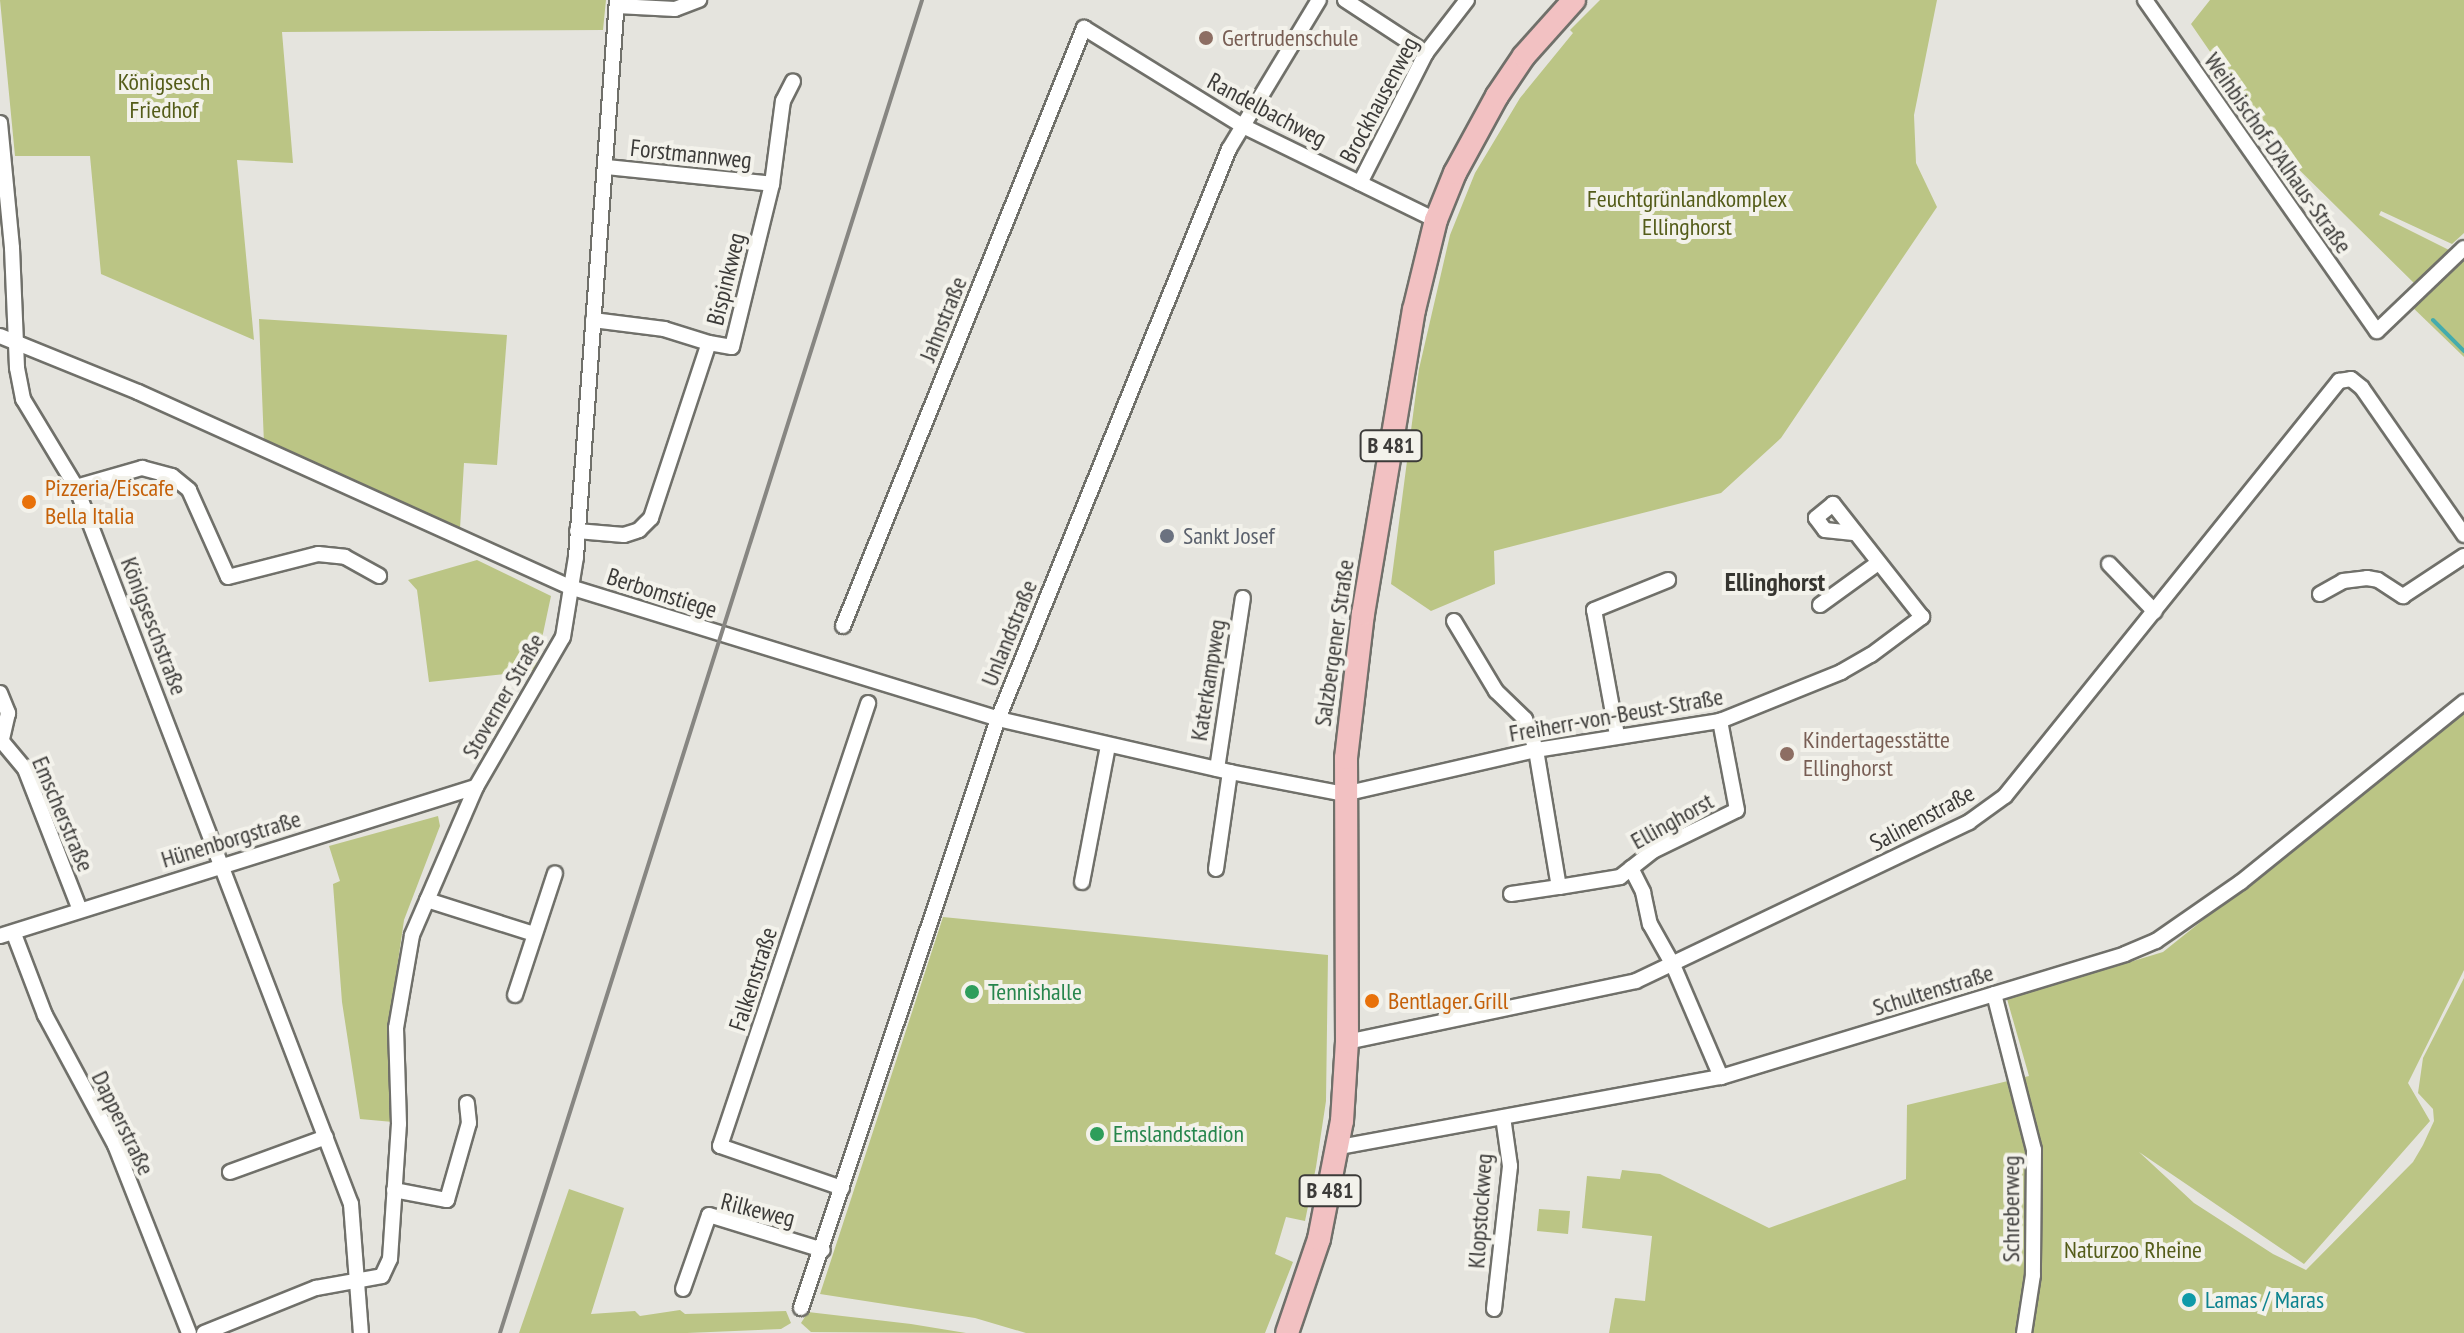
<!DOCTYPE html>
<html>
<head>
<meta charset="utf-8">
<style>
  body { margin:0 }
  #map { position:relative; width:2464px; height:1333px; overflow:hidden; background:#e5e4de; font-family:"PT Sans Narrow",sans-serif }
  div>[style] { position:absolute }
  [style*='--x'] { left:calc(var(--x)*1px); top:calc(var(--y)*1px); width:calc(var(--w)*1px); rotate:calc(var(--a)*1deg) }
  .green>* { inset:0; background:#bbc585 }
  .stream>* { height:4px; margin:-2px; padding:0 2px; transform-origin:2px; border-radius:2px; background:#43abad }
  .roads { filter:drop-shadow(2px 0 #70706a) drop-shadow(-2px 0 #70706a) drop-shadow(0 2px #70706a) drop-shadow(0 -2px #70706a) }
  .street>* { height:14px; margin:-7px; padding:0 7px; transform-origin:7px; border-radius:7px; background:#fff }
  .primary>* { height:22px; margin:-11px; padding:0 11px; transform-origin:11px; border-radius:11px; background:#f2c1c2 }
  .rail>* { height:4px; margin:-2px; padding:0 2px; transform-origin:2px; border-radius:2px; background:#878682 }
  .dots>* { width:22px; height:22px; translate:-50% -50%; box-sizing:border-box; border:4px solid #f3f2eb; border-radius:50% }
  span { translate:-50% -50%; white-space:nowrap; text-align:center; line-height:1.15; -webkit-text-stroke:8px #f3f2eb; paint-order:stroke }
  .shield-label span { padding:2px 6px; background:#f3f2eb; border:2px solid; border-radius:6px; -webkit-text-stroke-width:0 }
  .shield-label { font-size:22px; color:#3c3b39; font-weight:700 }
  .education-label { font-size:24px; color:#785e54 }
  .left { translate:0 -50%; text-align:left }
  .park-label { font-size:24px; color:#545c19 }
  .street-label { font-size:24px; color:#3c3b39 }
  .food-label { font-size:24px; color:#c56008 }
  .worship-label { font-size:24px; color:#5b616d }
  .leisure-label { font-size:24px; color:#27864d }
  .culture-label { font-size:24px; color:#0d838f }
  .neighbourhood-label { font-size:26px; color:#363530; font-weight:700 }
</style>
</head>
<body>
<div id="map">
  <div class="green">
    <i style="clip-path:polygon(0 0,606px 0,603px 30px,282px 32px,293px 163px,237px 160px,254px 340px,101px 274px,90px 156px,15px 156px)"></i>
    <i style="clip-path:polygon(1600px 0,1937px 0,1914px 115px,1916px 163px,1937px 207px,1781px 438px,1721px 493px,1494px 551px,1495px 584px,1431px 611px,1391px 584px,1419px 369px,1450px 235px,1475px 173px,1520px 98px,1573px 33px,1570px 30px)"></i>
    <i style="clip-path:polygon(2210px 0,2464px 0,2464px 233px,2452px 244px,2381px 211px,2379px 215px,2453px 252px,2418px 287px,2275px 146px,2191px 24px)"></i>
    <i style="clip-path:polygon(2464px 249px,2464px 357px,2407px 302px)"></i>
    <i style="clip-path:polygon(259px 319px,507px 335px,497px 465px,464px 463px,460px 529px,264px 444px)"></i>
    <i style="clip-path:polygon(477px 560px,551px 596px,535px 671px,429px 682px,417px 590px,408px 580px)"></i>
    <i style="clip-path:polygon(2464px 711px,2464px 970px,2408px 1083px,2430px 1121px,2304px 1264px,2139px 1152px,2194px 1203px,2273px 1254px,2306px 1270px,2413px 1162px,2423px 1145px,2434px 1121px,2433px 1109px,2418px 1093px,2423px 1058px,2464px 978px,2464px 1333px,2029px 1333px,2042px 1238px,2015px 1333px,1609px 1333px,1615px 1298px,1645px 1301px,1652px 1236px,1582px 1228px,1587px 1176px,1620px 1179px,1622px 1170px,1660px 1174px,1769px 1228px,1906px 1179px,1907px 1105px,2029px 1076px,2007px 999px,2163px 952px)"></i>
    <i style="clip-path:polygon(438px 816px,440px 826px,404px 920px,389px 1024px,393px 1122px,360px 1119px,342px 1002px,333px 884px,340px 881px,329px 846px)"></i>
    <i style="clip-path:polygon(943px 917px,1328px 955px,1326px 1101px,1316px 1167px,1305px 1221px,1286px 1217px,1275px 1254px,1293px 1262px,1265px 1333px,1026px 1333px,975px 1318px,820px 1294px)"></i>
    <i style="clip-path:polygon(569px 1189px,624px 1208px,591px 1314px,635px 1311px,640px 1316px,680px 1310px,685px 1314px,786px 1311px,791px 1323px,781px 1329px,687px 1333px,519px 1333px)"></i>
    <i style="clip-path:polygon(1539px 1209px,1570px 1211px,1568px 1234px,1537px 1231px)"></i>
    <i style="clip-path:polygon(808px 1312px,911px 1324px,966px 1333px,811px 1332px,801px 1323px)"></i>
  </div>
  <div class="stream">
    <i style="--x:2433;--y:320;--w:44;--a:45"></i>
  </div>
  <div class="roads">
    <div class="street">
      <i style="--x:1345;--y:0;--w:97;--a:33.2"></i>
      <i style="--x:2145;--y:0;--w:404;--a:55"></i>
      <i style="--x:2377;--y:331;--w:120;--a:-43.7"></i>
      <i style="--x:617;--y:6;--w:58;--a:3"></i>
      <i style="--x:675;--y:9;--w:26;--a:-21"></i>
      <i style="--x:0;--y:123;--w:126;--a:84.5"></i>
      <i style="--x:12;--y:248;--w:120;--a:87.6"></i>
      <i style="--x:17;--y:368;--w:32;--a:79"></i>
      <i style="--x:23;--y:399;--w:103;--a:58.9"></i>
      <i style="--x:76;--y:487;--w:768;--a:69.02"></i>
      <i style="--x:351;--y:1204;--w:129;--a:85.6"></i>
      <i style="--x:606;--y:167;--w:167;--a:5.8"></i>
      <i style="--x:1360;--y:183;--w:146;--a:-63.1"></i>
      <i style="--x:1426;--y:53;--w:67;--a:-52.3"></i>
      <i style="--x:593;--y:320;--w:72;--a:7.2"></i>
      <i style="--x:664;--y:329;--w:47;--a:17.3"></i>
      <i style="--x:0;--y:336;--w:149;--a:22.1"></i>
      <i style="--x:138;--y:392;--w:474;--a:24.3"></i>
      <i style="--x:570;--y:587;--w:448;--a:17.1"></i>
      <i style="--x:998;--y:719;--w:238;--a:12.9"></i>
      <i style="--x:1230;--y:772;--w:116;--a:10.9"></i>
      <i style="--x:1344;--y:794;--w:197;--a:-12.9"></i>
      <i style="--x:1536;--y:750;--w:186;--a:-9"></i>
      <i style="--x:1720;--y:721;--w:131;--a:-22"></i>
      <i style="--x:1841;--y:672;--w:34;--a:-30"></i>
      <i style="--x:1871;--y:655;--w:64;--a:-36.7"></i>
      <i style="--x:1922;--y:617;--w:144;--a:-128.2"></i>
      <i style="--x:1833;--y:504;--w:22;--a:141"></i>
      <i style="--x:1816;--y:518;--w:15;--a:53"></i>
      <i style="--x:1825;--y:530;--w:31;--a:6"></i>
      <i style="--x:76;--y:487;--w:69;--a:-16.1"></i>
      <i style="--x:142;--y:468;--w:31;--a:15"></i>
      <i style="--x:172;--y:476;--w:22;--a:39"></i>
      <i style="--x:189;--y:490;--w:95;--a:65.9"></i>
      <i style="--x:228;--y:577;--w:93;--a:-14.3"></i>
      <i style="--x:318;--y:554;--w:27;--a:6"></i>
      <i style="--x:345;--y:557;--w:39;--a:29"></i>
      <i style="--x:577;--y:531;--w:47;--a:4.9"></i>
      <i style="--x:624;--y:535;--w:16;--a:-18"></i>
      <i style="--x:639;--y:530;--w:17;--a:-45"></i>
      <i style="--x:651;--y:518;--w:184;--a:-71.7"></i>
      <i style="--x:709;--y:343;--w:23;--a:10"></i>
      <i style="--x:732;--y:347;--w:168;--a:-76.2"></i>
      <i style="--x:772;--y:184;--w:84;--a:-82.5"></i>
      <i style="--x:783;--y:101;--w:22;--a:-63"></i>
      <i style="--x:2109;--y:564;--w:66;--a:46.2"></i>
      <i style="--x:2320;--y:594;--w:26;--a:-29"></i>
      <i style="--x:2343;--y:581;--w:24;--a:-7"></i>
      <i style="--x:2367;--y:578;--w:11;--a:10"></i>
      <i style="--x:2378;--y:580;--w:30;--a:33"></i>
      <i style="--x:2403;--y:596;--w:73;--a:-33.3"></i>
      <i style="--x:1820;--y:605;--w:72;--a:-35.9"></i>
      <i style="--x:1454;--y:621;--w:82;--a:59"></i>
      <i style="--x:1496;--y:691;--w:40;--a:44"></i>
      <i style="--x:1525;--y:719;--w:33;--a:70"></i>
      <i style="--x:1536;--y:750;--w:139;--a:80.5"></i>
      <i style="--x:1559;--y:887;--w:62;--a:-9.3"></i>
      <i style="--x:1620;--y:877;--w:42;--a:-38.2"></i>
      <i style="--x:1653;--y:851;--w:93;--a:-26"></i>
      <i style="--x:1737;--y:810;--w:91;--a:-100.8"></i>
      <i style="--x:843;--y:626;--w:645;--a:-68.05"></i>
      <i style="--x:1084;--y:28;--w:185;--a:31.7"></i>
      <i style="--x:1241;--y:125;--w:217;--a:26"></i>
      <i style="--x:0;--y:693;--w:22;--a:68"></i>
      <i style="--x:8;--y:713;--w:27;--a:103"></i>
      <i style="--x:1617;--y:735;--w:127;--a:-100.4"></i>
      <i style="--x:1594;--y:610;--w:80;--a:-22.1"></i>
      <i style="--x:0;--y:739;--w:39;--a:50"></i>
      <i style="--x:25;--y:769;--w:151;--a:68.7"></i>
      <i style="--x:1217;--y:769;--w:173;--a:-81.4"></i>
      <i style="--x:1631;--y:868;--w:27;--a:63"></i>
      <i style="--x:1643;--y:892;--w:33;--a:78"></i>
      <i style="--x:1650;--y:924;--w:47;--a:60.7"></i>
      <i style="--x:1673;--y:965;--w:122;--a:66.8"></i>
      <i style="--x:1216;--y:869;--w:98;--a:-81.8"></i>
      <i style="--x:1082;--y:882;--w:138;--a:-79.2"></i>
      <i style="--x:1511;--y:894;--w:49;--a:-8.3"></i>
      <i style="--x:427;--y:900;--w:112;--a:17.6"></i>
      <i style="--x:14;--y:934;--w:87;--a:69.1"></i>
      <i style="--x:45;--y:1015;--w:148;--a:61.7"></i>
      <i style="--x:115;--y:1145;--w:202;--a:68.5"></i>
      <i style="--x:0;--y:936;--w:499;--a:-17.4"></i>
      <i style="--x:1994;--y:994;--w:161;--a:75.6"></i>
      <i style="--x:2034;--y:1150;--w:125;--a:90.5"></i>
      <i style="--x:2033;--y:1275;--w:59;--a:98.8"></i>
      <i style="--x:515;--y:995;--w:128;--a:-71.8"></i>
      <i style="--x:1347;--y:1042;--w:295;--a:-11.9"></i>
      <i style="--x:1636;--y:981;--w:369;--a:-25.5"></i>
      <i style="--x:1969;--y:822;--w:44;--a:-35.8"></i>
      <i style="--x:2005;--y:796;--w:533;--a:-51.17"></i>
      <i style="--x:2339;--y:381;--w:12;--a:-9"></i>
      <i style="--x:2351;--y:379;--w:14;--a:39"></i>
      <i style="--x:2362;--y:388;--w:179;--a:55.2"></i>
      <i style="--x:1339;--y:1147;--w:388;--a:-10.4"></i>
      <i style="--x:1721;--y:1077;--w:422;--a:-16.9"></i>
      <i style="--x:2125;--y:954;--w:34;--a:-23"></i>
      <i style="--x:2156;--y:941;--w:103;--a:-34.8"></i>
      <i style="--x:2241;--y:882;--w:287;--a:-38.9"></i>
      <i style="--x:230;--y:1172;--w:102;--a:-20"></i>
      <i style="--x:842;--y:1188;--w:129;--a:-161"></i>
      <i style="--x:720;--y:1146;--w:467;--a:-71.5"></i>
      <i style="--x:394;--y:1190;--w:54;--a:10.7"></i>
      <i style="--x:447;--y:1200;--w:80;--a:-74.1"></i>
      <i style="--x:469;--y:1123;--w:20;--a:-96"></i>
      <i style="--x:683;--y:1289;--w:78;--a:-70.6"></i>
      <i style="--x:709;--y:1215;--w:119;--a:17.1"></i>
      <i style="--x:801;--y:1308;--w:621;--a:-71.51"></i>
      <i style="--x:998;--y:719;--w:615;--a:-67.94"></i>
      <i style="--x:1229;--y:149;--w:174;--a:-58.9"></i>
      <i style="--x:1494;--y:1309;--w:144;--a:-83.6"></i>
      <i style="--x:1510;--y:1166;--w:49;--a:-98.1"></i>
      <i style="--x:204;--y:1333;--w:121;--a:-21.9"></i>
      <i style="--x:316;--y:1288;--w:67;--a:-10.3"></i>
      <i style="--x:382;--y:1276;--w:19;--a:-65"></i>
      <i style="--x:390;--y:1259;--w:135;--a:-86.2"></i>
      <i style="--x:399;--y:1124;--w:96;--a:-91.8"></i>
      <i style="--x:396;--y:1028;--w:94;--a:-80.2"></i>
      <i style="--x:412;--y:935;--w:161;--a:-66.6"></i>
      <i style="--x:476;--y:787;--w:173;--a:-59.9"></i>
      <i style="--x:563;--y:637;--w:81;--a:-80.8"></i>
      <i style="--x:576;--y:557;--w:559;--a:-85.79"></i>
    </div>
    <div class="primary">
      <i style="--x:1287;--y:1333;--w:99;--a:-71.2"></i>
      <i style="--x:1319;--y:1239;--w:120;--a:-79"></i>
      <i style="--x:1342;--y:1121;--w:79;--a:-86.4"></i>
      <i style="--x:1347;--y:1042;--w:284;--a:-90.2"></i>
      <i style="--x:1346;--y:758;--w:145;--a:-83.3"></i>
      <i style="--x:1363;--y:614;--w:308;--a:-80.5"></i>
      <i style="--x:1414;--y:310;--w:93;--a:-76.3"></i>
      <i style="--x:1436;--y:220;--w:51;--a:-68"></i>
      <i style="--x:1455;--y:173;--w:88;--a:-61.4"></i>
      <i style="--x:1497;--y:96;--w:48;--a:-56"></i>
      <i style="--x:1524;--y:56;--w:75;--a:-48.2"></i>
    </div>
  </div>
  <div class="rail">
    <i style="--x:500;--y:1333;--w:1398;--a:-72.43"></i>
  </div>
  <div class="dots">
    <i style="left:1206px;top:38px;background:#8d6e63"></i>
    <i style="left:29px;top:502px;background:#e8710a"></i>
    <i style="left:1167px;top:536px;background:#6b7280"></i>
    <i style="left:1787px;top:754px;background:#8d6e63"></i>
    <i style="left:972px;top:992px;background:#2e9e5b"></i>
    <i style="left:1372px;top:1001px;background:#e8710a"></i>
    <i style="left:1097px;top:1134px;background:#2e9e5b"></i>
    <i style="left:2189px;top:1300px;background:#0f9aa8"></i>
  </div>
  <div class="shield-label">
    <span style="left:1391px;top:446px">B 481</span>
    <span style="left:1330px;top:1191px">B 481</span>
  </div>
  <div class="education-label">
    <span class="left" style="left:1222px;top:38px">Gertrudenschule</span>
    <span class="left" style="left:1803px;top:754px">Kindertagesstätte<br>Ellinghorst</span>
  </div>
  <div class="park-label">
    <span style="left:164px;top:96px">Königsesch<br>Friedhof</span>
    <span style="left:1687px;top:213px">Feuchtgrünlandkomplex<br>Ellinghorst</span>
    <span style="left:2133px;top:1250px">Naturzoo Rheine</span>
  </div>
  <div class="street-label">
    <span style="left:1379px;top:100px;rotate:-62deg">Brockhausenweg</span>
    <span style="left:1267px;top:110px;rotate:28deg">Randelbachweg</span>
    <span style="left:2278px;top:153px;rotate:55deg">Weihbischof-D'Alhaus-Straße</span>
    <span style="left:691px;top:154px;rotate:6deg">Forstmannweg</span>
    <span style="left:726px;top:279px;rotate:-76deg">Bispinkweg</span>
    <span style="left:943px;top:319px;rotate:-68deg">Jahnstraße</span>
    <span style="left:662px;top:593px;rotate:18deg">Berbomstiege</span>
    <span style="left:154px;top:626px;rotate:69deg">Königseschstraße</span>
    <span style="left:1009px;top:633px;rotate:-68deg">Unlandstraße</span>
    <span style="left:1334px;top:643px;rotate:-82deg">Salzbergener Straße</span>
    <span style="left:1208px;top:680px;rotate:-81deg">Katerkampweg</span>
    <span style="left:503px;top:696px;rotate:-60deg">Stoverner Straße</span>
    <span style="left:1616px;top:715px;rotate:-10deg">Freiherr-von-Beust-Straße</span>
    <span style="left:63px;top:814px;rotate:67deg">Emscherstraße</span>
    <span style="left:1922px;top:818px;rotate:-28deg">Salinenstraße</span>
    <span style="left:1672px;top:821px;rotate:-29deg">Ellinghorst</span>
    <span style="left:231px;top:839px;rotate:-17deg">Hünenborgstraße</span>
    <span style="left:753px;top:979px;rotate:-72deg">Falkenstraße</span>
    <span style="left:1933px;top:990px;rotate:-17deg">Schultenstraße</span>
    <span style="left:123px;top:1123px;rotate:64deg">Dapperstraße</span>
    <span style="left:2011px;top:1209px;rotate:-90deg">Schreberweg</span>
    <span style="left:758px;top:1210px;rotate:14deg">Rilkeweg</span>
    <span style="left:1480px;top:1211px;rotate:-86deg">Klopstockweg</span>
  </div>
  <div class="food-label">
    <span class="left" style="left:45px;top:502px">Pizzeria/Eiscafe<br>Bella Italia</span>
    <span class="left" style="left:1388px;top:1001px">Bentlager Grill</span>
  </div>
  <div class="worship-label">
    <span class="left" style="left:1183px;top:536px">Sankt Josef</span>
  </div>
  <div class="leisure-label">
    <span class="left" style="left:988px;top:992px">Tennishalle</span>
    <span class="left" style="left:1113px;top:1134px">Emslandstadion</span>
  </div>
  <div class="culture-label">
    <span class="left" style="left:2205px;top:1300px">Lamas / Maras</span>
  </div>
  <div class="neighbourhood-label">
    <span style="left:1775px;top:582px">Ellinghorst</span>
  </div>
</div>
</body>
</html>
